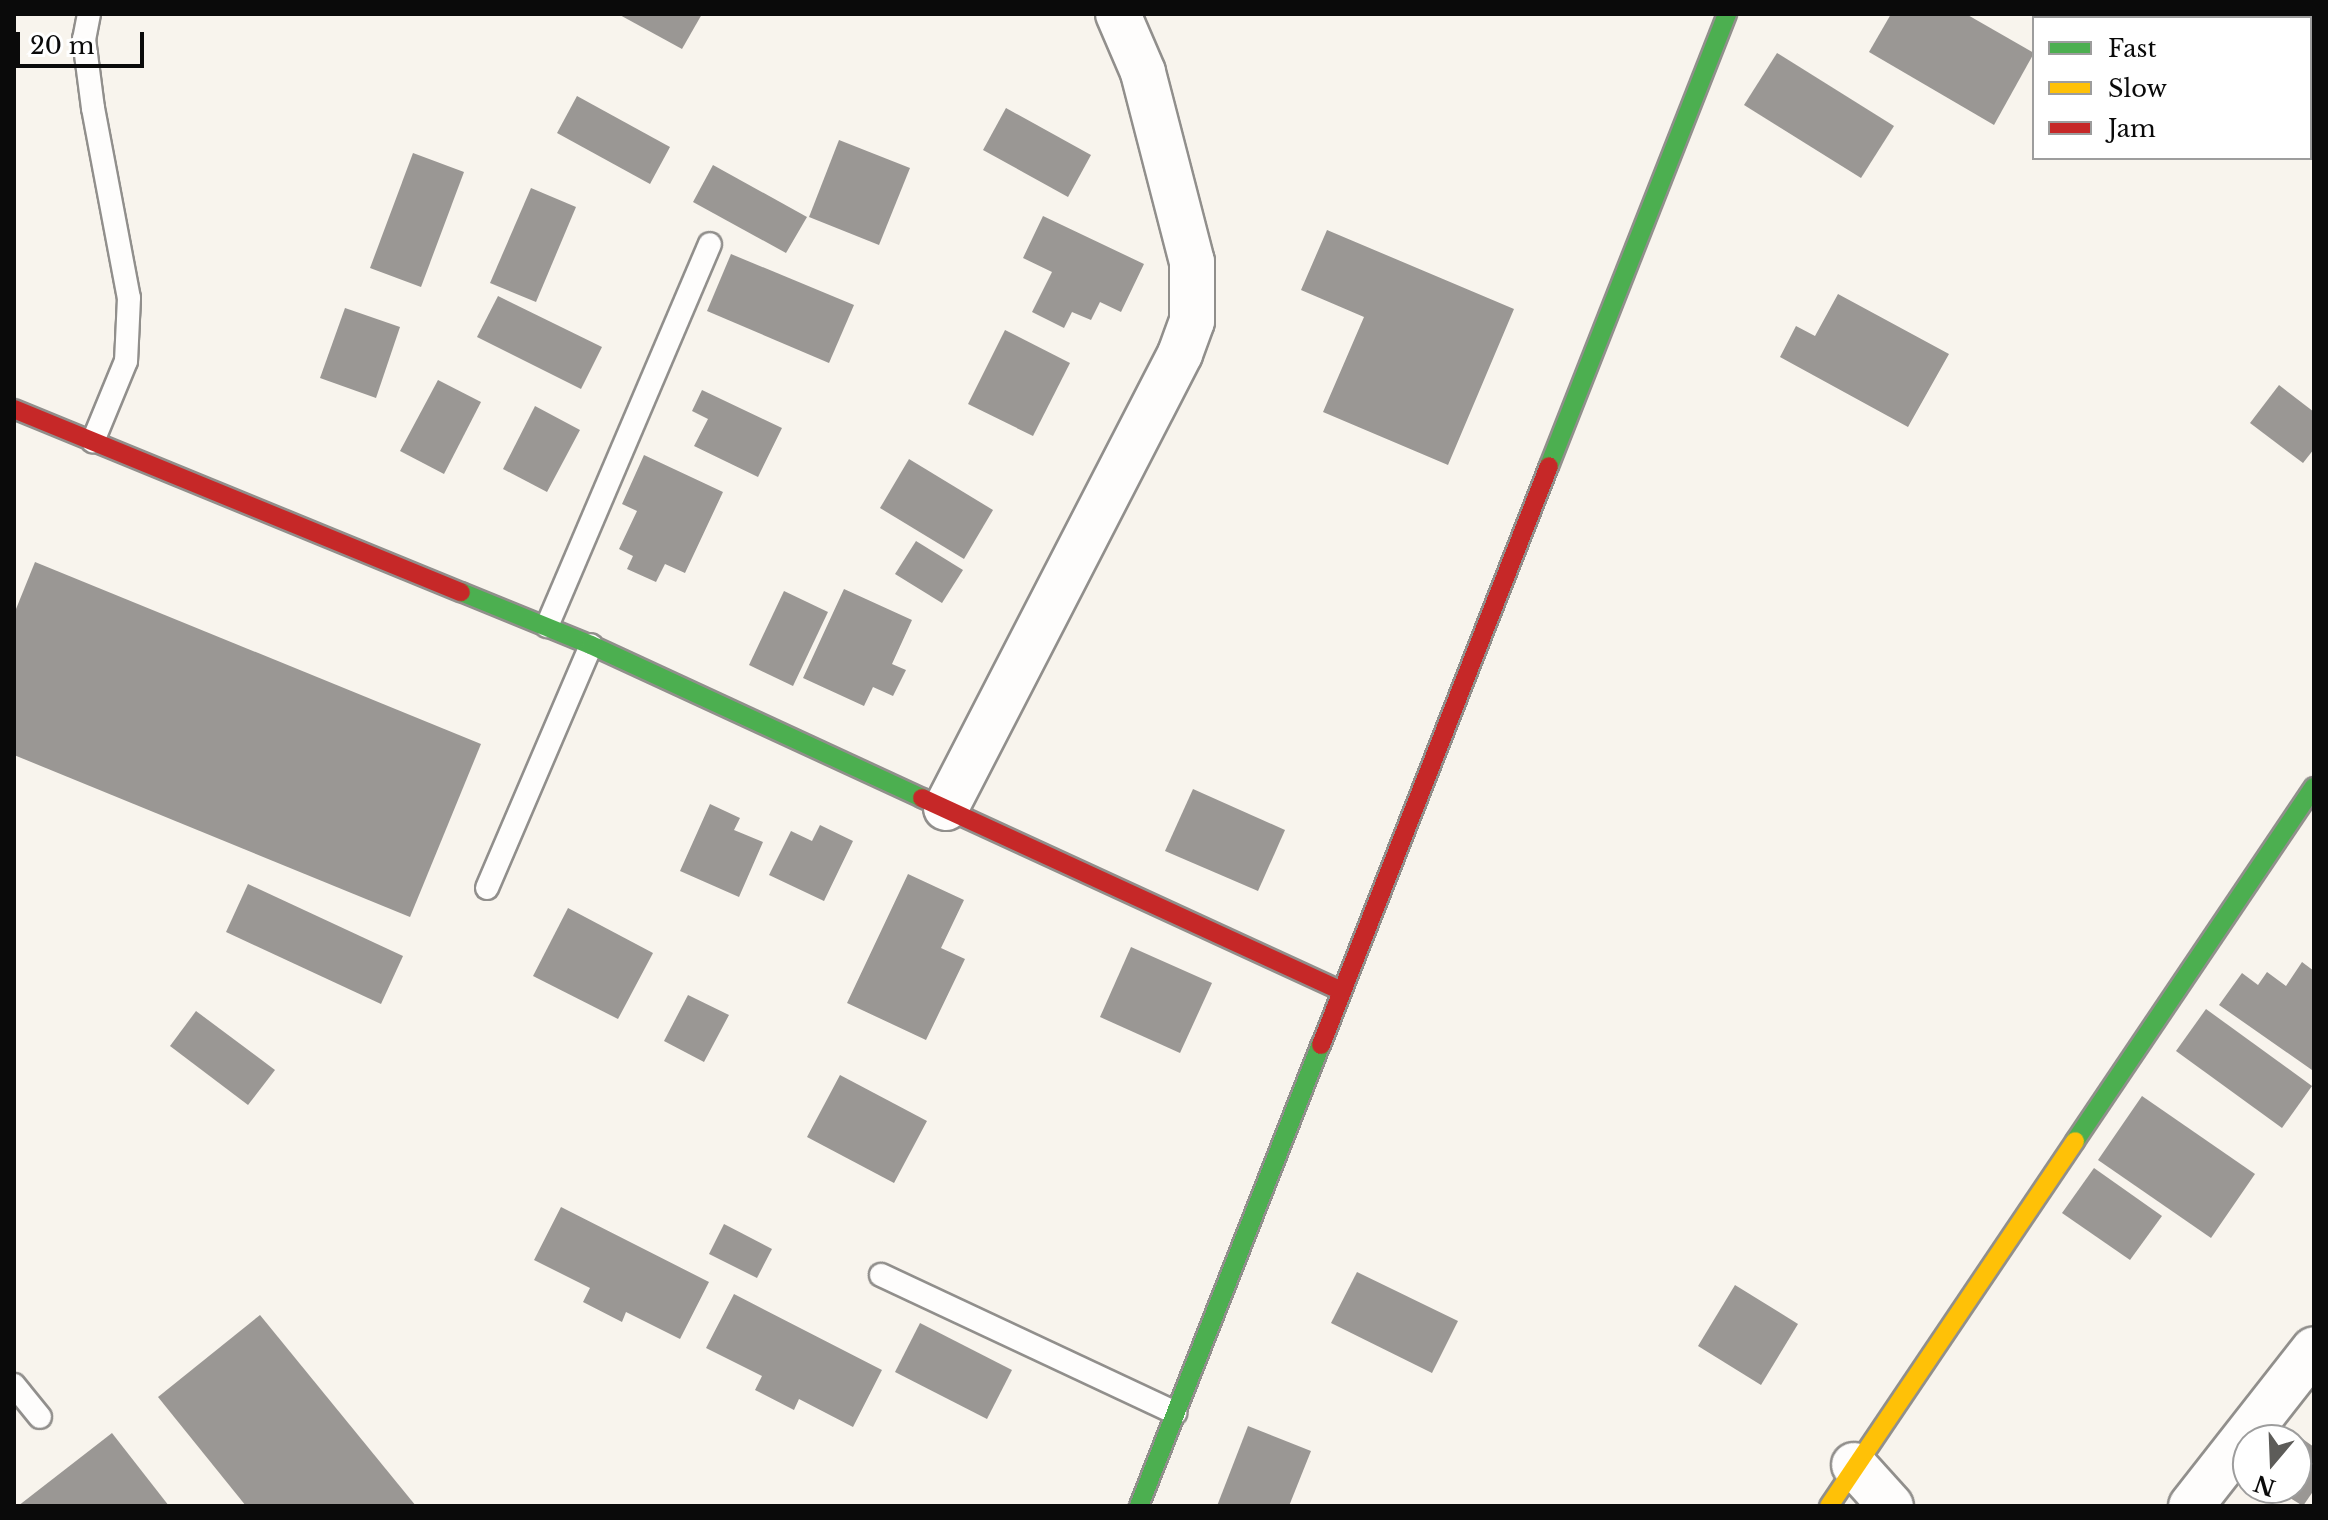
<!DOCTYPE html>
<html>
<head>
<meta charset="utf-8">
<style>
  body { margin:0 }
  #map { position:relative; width:2328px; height:1520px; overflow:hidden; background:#f8f4ed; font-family:"Libre Baskerville",serif }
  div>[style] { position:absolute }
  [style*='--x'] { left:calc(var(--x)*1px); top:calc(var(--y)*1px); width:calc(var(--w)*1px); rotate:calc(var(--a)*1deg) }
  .building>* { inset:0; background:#9a9794 }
  .roads { filter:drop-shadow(2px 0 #918f8c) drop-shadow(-2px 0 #918f8c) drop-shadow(0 2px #918f8c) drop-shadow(0 -2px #918f8c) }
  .lane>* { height:22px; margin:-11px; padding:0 11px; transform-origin:11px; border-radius:11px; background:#fefdfc }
  .street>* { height:44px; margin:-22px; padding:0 22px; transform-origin:22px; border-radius:22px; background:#fefdfc }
  .fast>* { height:18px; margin:-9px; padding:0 9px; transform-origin:9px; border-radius:9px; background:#4caf50 }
  .slow>* { height:18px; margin:-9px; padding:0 9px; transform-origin:9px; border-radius:9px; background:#ffc107 }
  .jam>* { height:18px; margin:-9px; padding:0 9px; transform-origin:9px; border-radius:9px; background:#c62828 }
  span { translate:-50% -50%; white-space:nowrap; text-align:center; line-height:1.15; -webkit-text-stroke:8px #fff; paint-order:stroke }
  .frame { position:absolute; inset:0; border:16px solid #0a0a0a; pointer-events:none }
  .legend { position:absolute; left:2032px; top:16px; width:280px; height:144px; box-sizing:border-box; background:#fff; border:2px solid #9d9d9d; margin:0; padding:10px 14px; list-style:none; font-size:24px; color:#0a0a0a }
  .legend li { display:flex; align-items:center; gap:16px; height:40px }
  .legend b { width:40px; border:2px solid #9d9d9d }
  .north { position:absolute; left:2232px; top:1424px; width:80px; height:80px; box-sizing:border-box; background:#fff; border:2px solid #9d9d9d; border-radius:50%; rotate:199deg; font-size:22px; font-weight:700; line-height:32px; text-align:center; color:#0a0a0a }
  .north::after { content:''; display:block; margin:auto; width:28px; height:36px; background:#5d5c59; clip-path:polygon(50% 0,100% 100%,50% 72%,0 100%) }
  .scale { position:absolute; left:16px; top:32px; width:128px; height:36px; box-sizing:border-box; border:4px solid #0a0a0a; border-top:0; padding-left:10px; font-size:24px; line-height:28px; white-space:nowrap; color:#0a0a0a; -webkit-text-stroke:6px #fff; paint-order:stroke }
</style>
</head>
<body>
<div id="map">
  <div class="building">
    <i style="clip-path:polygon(618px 14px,702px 14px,682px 49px)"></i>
    <i style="clip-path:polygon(1891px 14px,1966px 14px,2034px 53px,1994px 125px,1869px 52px)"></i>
    <i style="clip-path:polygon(1777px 53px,1894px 126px,1861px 178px,1744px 105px)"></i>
    <i style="clip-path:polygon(577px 96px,670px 147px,650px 184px,557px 133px)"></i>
    <i style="clip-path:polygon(1006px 108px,1091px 155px,1068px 197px,983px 150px)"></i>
    <i style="clip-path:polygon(839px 140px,910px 168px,879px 245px,809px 217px)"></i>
    <i style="clip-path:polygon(413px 153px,464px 172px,421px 287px,370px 268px)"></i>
    <i style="clip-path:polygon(713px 165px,807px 217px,786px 253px,693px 202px)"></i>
    <i style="clip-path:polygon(531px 188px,576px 207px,536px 302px,490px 283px)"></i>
    <i style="clip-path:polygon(1043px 216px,1144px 264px,1121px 312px,1100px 302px,1091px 320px,1072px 312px,1064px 328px,1032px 312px,1052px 272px,1023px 258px)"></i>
    <i style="clip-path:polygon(1327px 230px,1514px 309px,1448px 465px,1323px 412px,1364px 317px,1301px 290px)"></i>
    <i style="clip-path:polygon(731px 254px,854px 305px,829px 363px,707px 311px)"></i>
    <i style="clip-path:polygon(1838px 294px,1949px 354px,1908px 427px,1780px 357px,1796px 326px,1815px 336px)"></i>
    <i style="clip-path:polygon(498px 296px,602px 347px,581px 389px,477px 337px)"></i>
    <i style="clip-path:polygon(345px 308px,400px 327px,376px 398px,320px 378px)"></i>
    <i style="clip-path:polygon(1005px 330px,1070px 363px,1033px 436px,968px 404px)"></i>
    <i style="clip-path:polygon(438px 380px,481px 402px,444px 474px,400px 451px)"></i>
    <i style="clip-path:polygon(2279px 385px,2314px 412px,2314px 449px,2303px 463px,2250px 423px)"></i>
    <i style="clip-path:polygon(702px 390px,782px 428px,758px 477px,694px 446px,708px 419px,692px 411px)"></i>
    <i style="clip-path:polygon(535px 406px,580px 430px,547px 492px,503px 469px)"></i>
    <i style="clip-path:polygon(644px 455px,723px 492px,685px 573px,665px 564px,656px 582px,627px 569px,633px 556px,619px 549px,637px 511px,622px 504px)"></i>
    <i style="clip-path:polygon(909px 459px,993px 510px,964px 559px,880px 508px)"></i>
    <i style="clip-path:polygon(916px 541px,963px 570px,942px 603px,895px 574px)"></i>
    <i style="clip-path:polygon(35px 562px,481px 744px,410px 917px,14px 755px,14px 614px)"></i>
    <i style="clip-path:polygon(844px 589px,912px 620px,892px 664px,906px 670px,893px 696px,873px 687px,864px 706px,803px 678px)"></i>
    <i style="clip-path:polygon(784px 591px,828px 612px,793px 686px,749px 665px)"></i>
    <i style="clip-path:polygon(1193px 789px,1285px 830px,1258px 891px,1165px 851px)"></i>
    <i style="clip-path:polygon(710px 804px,740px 818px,734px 830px,763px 842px,739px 897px,680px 871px)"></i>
    <i style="clip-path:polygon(820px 825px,853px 841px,824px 901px,769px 875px,791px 831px,812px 841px)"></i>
    <i style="clip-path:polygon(908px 874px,964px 900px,941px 948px,965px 959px,926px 1040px,847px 1003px)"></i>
    <i style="clip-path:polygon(248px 884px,403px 956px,381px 1004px,226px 932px)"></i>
    <i style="clip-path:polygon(568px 908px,653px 953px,618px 1019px,533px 976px)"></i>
    <i style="clip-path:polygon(1131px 947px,1212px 983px,1180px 1053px,1100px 1017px)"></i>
    <i style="clip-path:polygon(2302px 962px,2314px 971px,2312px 1070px,2219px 1005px,2242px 973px,2258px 985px,2267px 972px,2286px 986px)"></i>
    <i style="clip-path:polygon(688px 995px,729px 1015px,704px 1062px,664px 1041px)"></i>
    <i style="clip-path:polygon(2206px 1009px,2312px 1086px,2282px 1128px,2176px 1051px)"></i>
    <i style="clip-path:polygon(196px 1011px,275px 1070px,248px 1105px,170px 1046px)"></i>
    <i style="clip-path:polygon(840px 1075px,927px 1121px,894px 1183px,807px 1137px)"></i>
    <i style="clip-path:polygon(2142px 1096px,2255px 1174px,2211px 1238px,2098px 1160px)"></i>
    <i style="clip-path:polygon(2094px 1168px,2162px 1216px,2130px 1260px,2062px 1213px)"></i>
    <i style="clip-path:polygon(561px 1207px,709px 1282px,680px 1339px,626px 1312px,622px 1322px,583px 1302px,590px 1288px,534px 1260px)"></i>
    <i style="clip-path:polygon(724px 1224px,772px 1249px,757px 1278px,709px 1254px)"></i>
    <i style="clip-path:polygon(1357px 1272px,1458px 1321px,1432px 1373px,1331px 1323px)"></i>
    <i style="clip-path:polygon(1735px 1285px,1798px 1324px,1761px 1385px,1698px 1346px)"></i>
    <i style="clip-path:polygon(734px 1294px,882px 1370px,853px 1427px,799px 1399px,794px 1410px,755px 1390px,762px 1376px,706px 1348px)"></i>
    <i style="clip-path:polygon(260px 1315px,416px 1506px,246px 1506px,158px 1397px)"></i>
    <i style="clip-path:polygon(920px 1323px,1012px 1370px,987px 1419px,895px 1372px)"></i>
    <i style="clip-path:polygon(2280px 1423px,2314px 1447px,2314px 1490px,2303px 1506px,2274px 1488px,2296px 1488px,2296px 1440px,2267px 1440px)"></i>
    <i style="clip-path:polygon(1248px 1426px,1311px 1451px,1289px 1506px,1217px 1506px)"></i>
    <i style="clip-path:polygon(112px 1433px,169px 1506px,18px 1506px,36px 1492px)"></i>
  </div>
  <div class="roads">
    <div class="lane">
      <i style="--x:89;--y:14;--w:25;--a:101"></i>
      <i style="--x:84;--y:39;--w:70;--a:82.6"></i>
      <i style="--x:93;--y:108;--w:193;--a:79.3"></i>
      <i style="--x:129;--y:298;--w:63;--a:92.7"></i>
      <i style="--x:126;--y:361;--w:87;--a:112.4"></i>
      <i style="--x:547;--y:626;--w:415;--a:-66.9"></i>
      <i style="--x:487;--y:888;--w:264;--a:-66.8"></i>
      <i style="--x:881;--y:1275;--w:325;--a:25.1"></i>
      <i style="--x:14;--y:1385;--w:41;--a:50.9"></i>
    </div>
    <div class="street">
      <i style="--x:946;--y:808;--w:511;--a:-62.73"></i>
      <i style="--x:1180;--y:354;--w:35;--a:-70"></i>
      <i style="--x:1192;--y:321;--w:59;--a:-90"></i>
      <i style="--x:1192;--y:262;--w:196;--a:-104.5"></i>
      <i style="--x:1143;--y:72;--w:63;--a:-113.3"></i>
      <i style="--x:1854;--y:1465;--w:55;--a:47.9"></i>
      <i style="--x:2191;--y:1506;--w:199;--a:-51.9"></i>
    </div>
    <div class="fast">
      <i style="--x:1549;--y:466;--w:486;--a:-68.5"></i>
      <i style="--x:461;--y:592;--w:140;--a:22.2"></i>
      <i style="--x:591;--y:645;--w:365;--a:24.8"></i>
      <i style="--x:2075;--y:1141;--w:427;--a:-56"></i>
      <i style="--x:1139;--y:1506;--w:496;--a:-68.5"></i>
    </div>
    <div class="slow">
      <i style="--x:1829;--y:1506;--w:440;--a:-56"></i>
    </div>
    <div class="jam">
      <i style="--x:14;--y:409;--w:483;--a:22.3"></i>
      <i style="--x:922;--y:798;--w:460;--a:24.7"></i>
      <i style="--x:1321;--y:1045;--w:622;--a:-68.51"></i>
    </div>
  </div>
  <div class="frame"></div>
  <ul class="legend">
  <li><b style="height:10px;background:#4caf50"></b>Fast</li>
  <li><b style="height:10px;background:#ffc107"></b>Slow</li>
  <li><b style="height:10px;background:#c62828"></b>Jam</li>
  </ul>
  <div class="north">N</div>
  <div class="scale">20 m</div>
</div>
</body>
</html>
